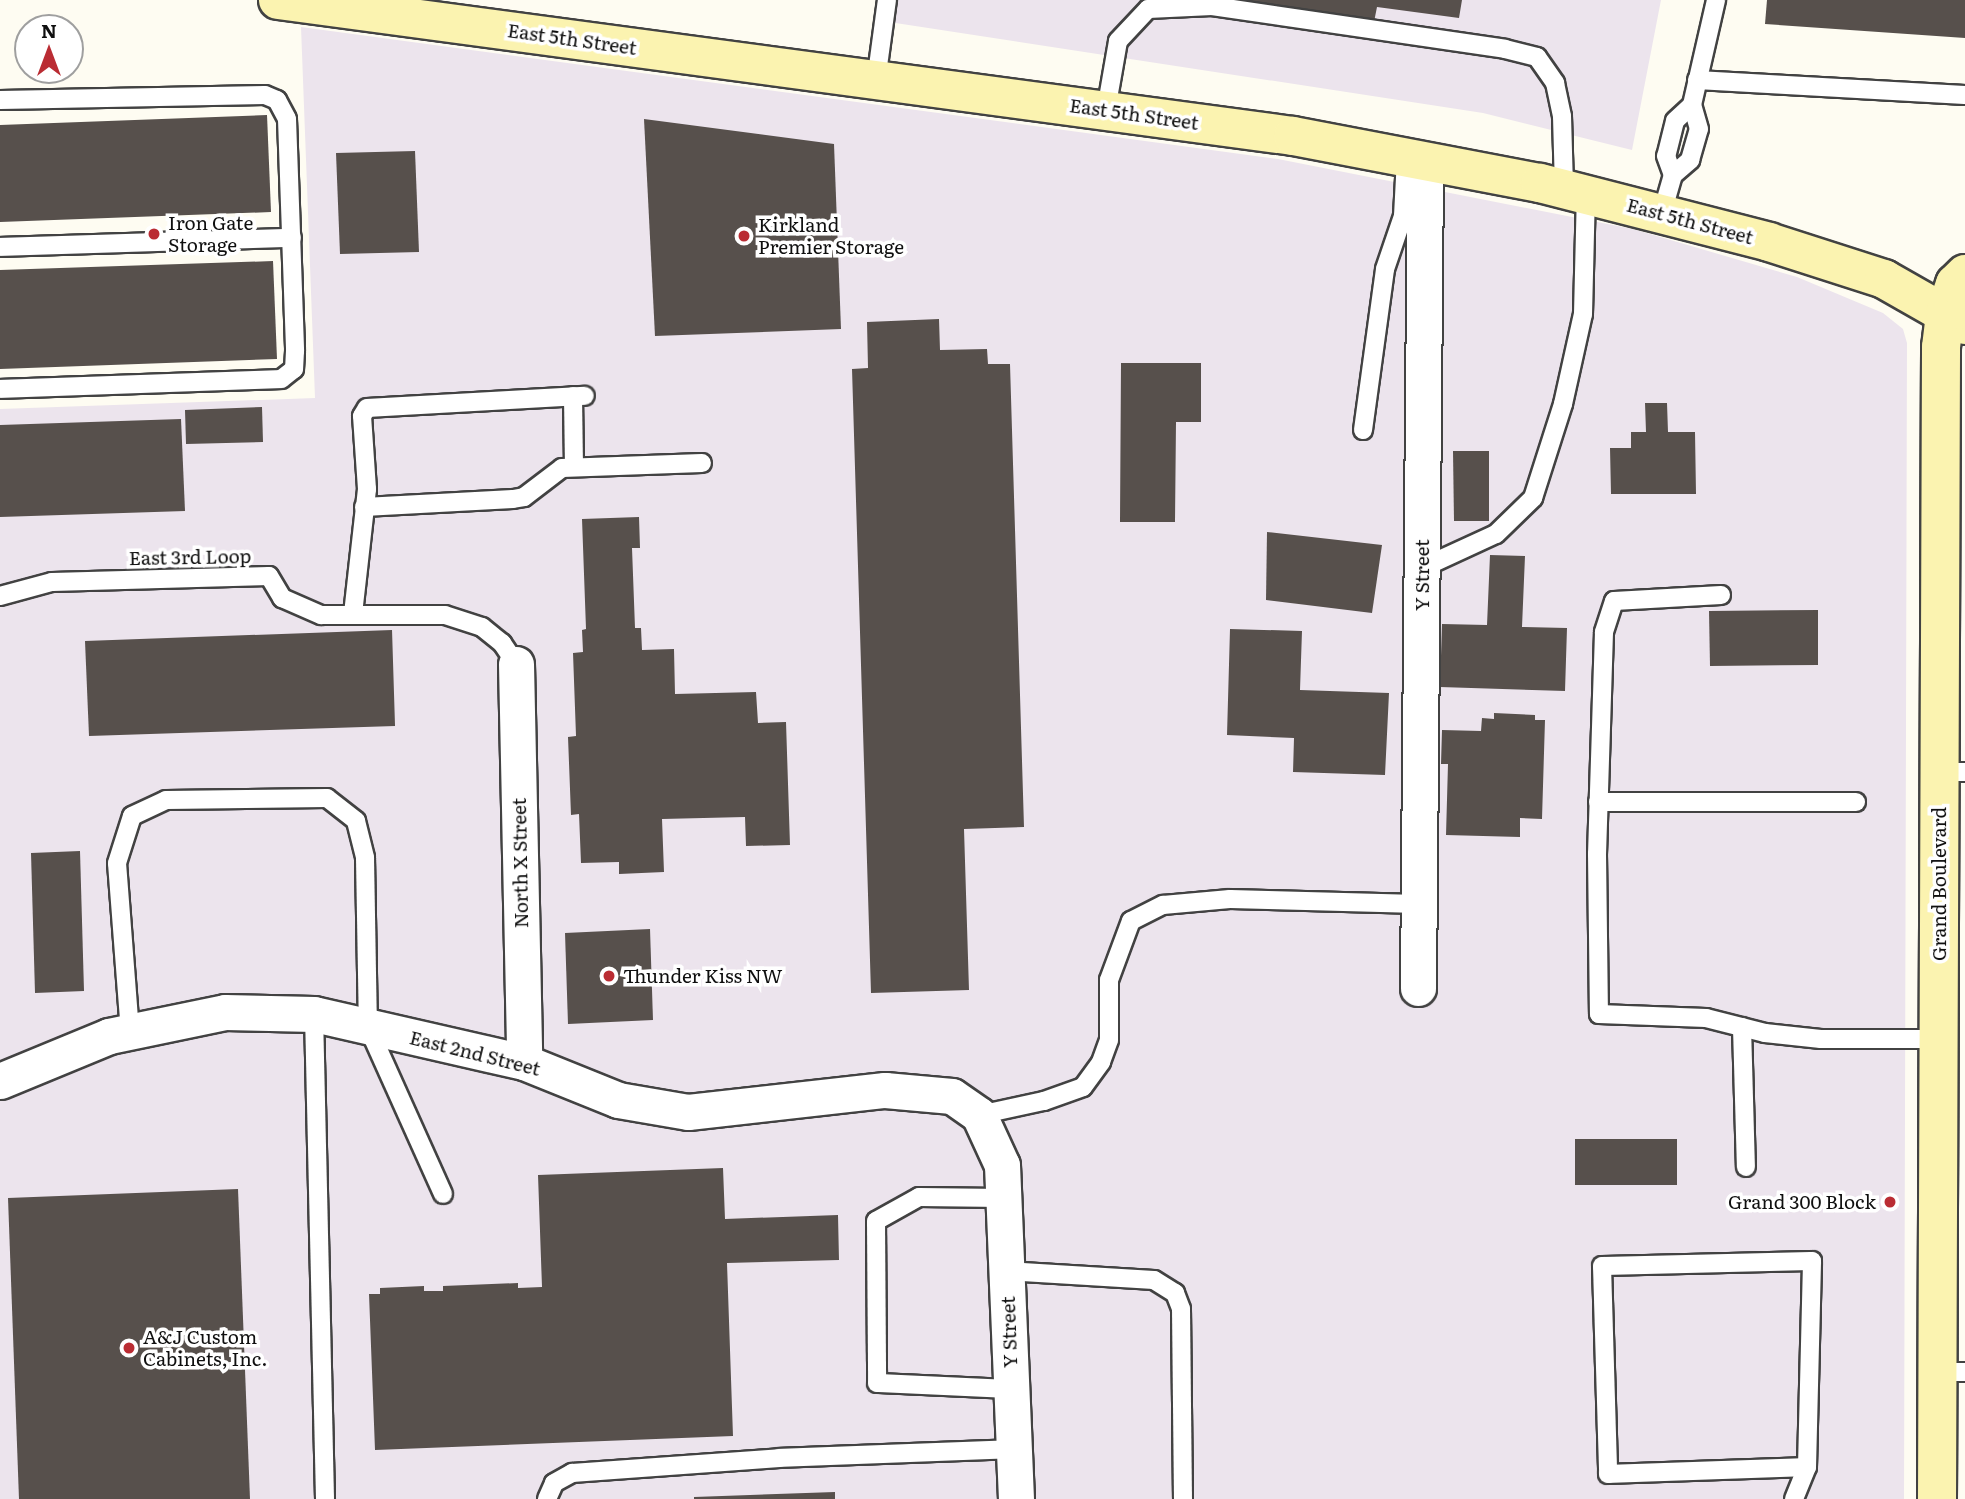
<!DOCTYPE html>
<html>
<head>
<meta charset="utf-8">
<style>
  body { margin:0 }
  #map { position:relative; width:1965px; height:1499px; overflow:hidden; background:#fefcf2; font-family:Literata,serif }
  div>[style] { position:absolute }
  [style*='--x'] { left:calc(var(--x)*1px); top:calc(var(--y)*1px); width:calc(var(--w)*1px); rotate:calc(var(--a)*1deg) }
  .industrial>* { inset:0; background:#ece4ed }
  .building>* { inset:0; background:#57504c }
  .roads { filter:drop-shadow(2px 0 #424242) drop-shadow(-2px 0 #424242) drop-shadow(0 2px #424242) drop-shadow(0 -2px #424242) }
  .lane>* { height:18px; margin:-9px; padding:0 9px; transform-origin:9px; border-radius:9px; background:#fff }
  .street>* { height:35px; margin:-17.5px; padding:0 17.5px; transform-origin:17.5px; border-radius:17.5px; background:#fff }
  .secondary>* { height:38px; margin:-19px; padding:0 19px; transform-origin:19px; border-radius:19px; background:#fbf3b0 }
  .dots>* { width:19px; height:19px; translate:-50% -50%; box-sizing:border-box; border:4px solid #fff; border-radius:50% }
  span { translate:-50% -50%; white-space:nowrap; text-align:center; line-height:1.15; -webkit-text-stroke:7px #fff; paint-order:stroke }
  .street-label { font-size:19px; color:#0f0f0f }
  .poi-label { font-size:19px; color:#0f0f0f }
  .left { translate:0 -50%; text-align:left }
  .right { translate:-100% -50%; text-align:right }
  .north { position:absolute; left:14px; top:14px; width:70px; height:70px; box-sizing:border-box; background:#fff; border:2px solid #9f9f9f; border-radius:50%; rotate:0deg; font-size:19px; font-weight:700; line-height:28px; text-align:center; color:#0f0f0f }
  .north::after { content:''; display:block; margin:auto; width:24px; height:32px; background:#ba2c33; clip-path:polygon(50% 0,100% 100%,50% 72%,0 100%) }
</style>
</head>
<body>
<div id="map">
  <div class="industrial">
    <i style="clip-path:polygon(891px 0,1661px 0,1632px 150px,1483px 113px,889px 22px)"></i>
    <i style="clip-path:polygon(301px 27px,1278px 159px,1633px 229px,1797px 277px,1883px 313px,1903px 329px,1907px 343px,1904px 1499px,0 1499px,0 409px,315px 398px)"></i>
  </div>
  <div class="building">
    <i style="clip-path:polygon(1227px 0,1462px 0,1459px 18px,1377px 7px,1374px 22px)"></i>
    <i style="clip-path:polygon(1767px 0,1965px 0,1965px 38px,1765px 24px)"></i>
    <i style="clip-path:polygon(267px 115px,271px 212px,0 222px,0 125px)"></i>
    <i style="clip-path:polygon(644px 119px,834px 144px,841px 329px,655px 336px)"></i>
    <i style="clip-path:polygon(415px 151px,419px 252px,340px 254px,336px 153px)"></i>
    <i style="clip-path:polygon(273px 261px,277px 359px,0 369px,0 270px)"></i>
    <i style="clip-path:polygon(939px 319px,940px 350px,987px 349px,988px 364px,1010px 364px,1024px 827px,964px 829px,969px 990px,871px 993px,852px 369px,868px 368px,867px 322px)"></i>
    <i style="clip-path:polygon(1121px 363px,1201px 363px,1201px 422px,1176px 422px,1175px 522px,1120px 522px)"></i>
    <i style="clip-path:polygon(1645px 403px,1667px 403px,1668px 432px,1695px 432px,1696px 494px,1611px 494px,1610px 448px,1631px 448px,1631px 432px,1646px 432px)"></i>
    <i style="clip-path:polygon(262px 407px,263px 442px,186px 444px,185px 410px)"></i>
    <i style="clip-path:polygon(181px 419px,185px 511px,0 517px,0 425px)"></i>
    <i style="clip-path:polygon(1453px 451px,1489px 451px,1489px 521px,1454px 521px)"></i>
    <i style="clip-path:polygon(639px 517px,640px 548px,632px 548px,635px 628px,641px 628px,642px 650px,674px 649px,675px 694px,756px 692px,758px 723px,786px 722px,790px 845px,746px 846px,745px 817px,662px 819px,664px 872px,619px 874px,619px 862px,581px 863px,579px 814px,571px 815px,568px 737px,576px 736px,573px 653px,583px 652px,582px 630px,586px 629px,582px 519px)"></i>
    <i style="clip-path:polygon(1267px 532px,1382px 545px,1372px 613px,1266px 600px)"></i>
    <i style="clip-path:polygon(1490px 555px,1525px 556px,1522px 627px,1567px 628px,1565px 691px,1440px 687px,1442px 624px,1487px 625px)"></i>
    <i style="clip-path:polygon(1818px 610px,1818px 665px,1710px 666px,1709px 611px)"></i>
    <i style="clip-path:polygon(1230px 629px,1302px 631px,1300px 690px,1389px 693px,1385px 775px,1293px 772px,1294px 738px,1227px 735px)"></i>
    <i style="clip-path:polygon(392px 630px,395px 726px,89px 736px,85px 641px)"></i>
    <i style="clip-path:polygon(1494px 713px,1535px 715px,1535px 720px,1545px 720px,1542px 819px,1520px 818px,1520px 837px,1446px 835px,1448px 764px,1441px 764px,1442px 730px,1481px 731px,1482px 718px,1494px 719px)"></i>
    <i style="clip-path:polygon(80px 851px,84px 991px,35px 993px,31px 853px)"></i>
    <i style="clip-path:polygon(650px 929px,653px 1020px,568px 1024px,565px 933px)"></i>
    <i style="clip-path:polygon(1575px 1139px,1677px 1139px,1677px 1185px,1575px 1185px)"></i>
    <i style="clip-path:polygon(723px 1168px,725px 1219px,838px 1215px,839px 1260px,727px 1263px,733px 1436px,375px 1450px,369px 1294px,380px 1294px,380px 1288px,424px 1286px,424px 1291px,443px 1291px,443px 1286px,518px 1283px,518px 1288px,542px 1287px,538px 1175px)"></i>
    <i style="clip-path:polygon(238px 1189px,250px 1499px,19px 1499px,8px 1198px)"></i>
    <i style="clip-path:polygon(835px 1492px,835px 1499px,694px 1499px,694px 1497px)"></i>
  </div>
  <div class="roads">
    <div class="lane">
      <i style="--x:1697;--y:80;--w:268;--a:3.2"></i>
      <i style="--x:876;--y:81;--w:82;--a:-82.3"></i>
      <i style="--x:0;--y:100;--w:265;--a:-1.1"></i>
      <i style="--x:265;--y:95;--w:13;--a:23"></i>
      <i style="--x:277;--y:100;--w:21;--a:62"></i>
      <i style="--x:287;--y:119;--w:232;--a:88"></i>
      <i style="--x:295;--y:351;--w:18;--a:93"></i>
      <i style="--x:294;--y:369;--w:16;--a:142"></i>
      <i style="--x:281;--y:379;--w:281;--a:178"></i>
      <i style="--x:1692;--y:105;--w:23;--a:137"></i>
      <i style="--x:1675;--y:121;--w:36;--a:104"></i>
      <i style="--x:1666;--y:156;--w:20;--a:70"></i>
      <i style="--x:1673;--y:175;--w:23;--a:-41"></i>
      <i style="--x:1690;--y:160;--w:32;--a:-74"></i>
      <i style="--x:1699;--y:129;--w:25;--a:-106"></i>
      <i style="--x:1692;--y:105;--w:108;--a:-77.1"></i>
      <i style="--x:1106;--y:110;--w:70;--a:-80.1"></i>
      <i style="--x:1118;--y:41;--w:44;--a:-46.8"></i>
      <i style="--x:1148;--y:9;--w:64;--a:-2.7"></i>
      <i style="--x:1212;--y:6;--w:296;--a:8.3"></i>
      <i style="--x:1505;--y:49;--w:33;--a:14"></i>
      <i style="--x:1537;--y:57;--w:32;--a:55"></i>
      <i style="--x:1555;--y:83;--w:34;--a:78"></i>
      <i style="--x:1562;--y:116;--w:72;--a:88.4"></i>
      <i style="--x:1662;--y:213;--w:40;--a:-74"></i>
      <i style="--x:0;--y:247;--w:292;--a:-1.8"></i>
      <i style="--x:573;--y:396;--w:71;--a:89.2"></i>
      <i style="--x:1363;--y:430;--w:162;--a:-82.2"></i>
      <i style="--x:1385;--y:269;--w:56;--a:-71.2"></i>
      <i style="--x:1403;--y:216;--w:57;--a:-87"></i>
      <i style="--x:364;--y:507;--w:149;--a:-3.1"></i>
      <i style="--x:513;--y:499;--w:11;--a:-10"></i>
      <i style="--x:524;--y:497;--w:48;--a:-37.3"></i>
      <i style="--x:562;--y:468;--w:140;--a:-2"></i>
      <i style="--x:1422;--y:568;--w:81;--a:-24.7"></i>
      <i style="--x:1496;--y:534;--w:52;--a:-44.2"></i>
      <i style="--x:1533;--y:498;--w:99;--a:-72.3"></i>
      <i style="--x:1563;--y:404;--w:92;--a:-77.5"></i>
      <i style="--x:1583;--y:314;--w:120;--a:-88.6"></i>
      <i style="--x:1721;--y:595;--w:107;--a:176.8"></i>
      <i style="--x:1614;--y:601;--w:33;--a:108"></i>
      <i style="--x:1604;--y:632;--w:222;--a:91.8"></i>
      <i style="--x:1597;--y:854;--w:160;--a:89.3"></i>
      <i style="--x:1599;--y:1014;--w:107;--a:2.1"></i>
      <i style="--x:1706;--y:1018;--w:61;--a:14.3"></i>
      <i style="--x:1765;--y:1033;--w:56;--a:6.1"></i>
      <i style="--x:1821;--y:1039;--w:118;--a:0"></i>
      <i style="--x:0;--y:596;--w:54;--a:-15.1"></i>
      <i style="--x:52;--y:582;--w:217;--a:-1.6"></i>
      <i style="--x:269;--y:576;--w:26;--a:59"></i>
      <i style="--x:282;--y:598;--w:43;--a:23.6"></i>
      <i style="--x:321;--y:615;--w:124;--a:0"></i>
      <i style="--x:445;--y:615;--w:39;--a:18"></i>
      <i style="--x:482;--y:627;--w:26;--a:39"></i>
      <i style="--x:502;--y:643;--w:25;--a:56"></i>
      <i style="--x:353;--y:614;--w:126;--a:-83.6"></i>
      <i style="--x:367;--y:489;--w:73;--a:-93.9"></i>
      <i style="--x:362;--y:416;--w:9;--a:-58"></i>
      <i style="--x:367;--y:408;--w:218;--a:-3.2"></i>
      <i style="--x:1940;--y:772;--w:25;--a:0"></i>
      <i style="--x:1598;--y:802;--w:258;--a:0"></i>
      <i style="--x:314;--y:1014;--w:485;--a:88.7"></i>
      <i style="--x:1742;--y:1027;--w:140;--a:88.4"></i>
      <i style="--x:130;--y:1032;--w:169;--a:-94.4"></i>
      <i style="--x:117;--y:863;--w:49;--a:-72.3"></i>
      <i style="--x:132;--y:816;--w:38;--a:-25"></i>
      <i style="--x:166;--y:800;--w:161;--a:-0.7"></i>
      <i style="--x:327;--y:798;--w:37;--a:38"></i>
      <i style="--x:356;--y:821;--w:38;--a:76"></i>
      <i style="--x:365;--y:858;--w:169;--a:89"></i>
      <i style="--x:368;--y:1027;--w:183;--a:65.8"></i>
      <i style="--x:979;--y:1115;--w:66;--a:-12.2"></i>
      <i style="--x:1044;--y:1101;--w:41;--a:-19.7"></i>
      <i style="--x:1083;--y:1087;--w:31;--a:-54"></i>
      <i style="--x:1101;--y:1062;--w:23;--a:-70"></i>
      <i style="--x:1109;--y:1040;--w:60;--a:-90"></i>
      <i style="--x:1109;--y:980;--w:63;--a:-69.6"></i>
      <i style="--x:1131;--y:921;--w:36;--a:-27"></i>
      <i style="--x:1163;--y:905;--w:67;--a:-5.1"></i>
      <i style="--x:1230;--y:899;--w:189;--a:1.5"></i>
      <i style="--x:1003;--y:1198;--w:84;--a:-179.3"></i>
      <i style="--x:919;--y:1197;--w:49;--a:150.8"></i>
      <i style="--x:876;--y:1221;--w:162;--a:89.6"></i>
      <i style="--x:877;--y:1383;--w:134;--a:2.6"></i>
      <i style="--x:1006;--y:1271;--w:148;--a:3.5"></i>
      <i style="--x:1154;--y:1280;--w:25;--a:32"></i>
      <i style="--x:1175;--y:1293;--w:17;--a:69"></i>
      <i style="--x:1181;--y:1309;--w:190;--a:89.4"></i>
      <i style="--x:1937;--y:1372;--w:28;--a:0"></i>
      <i style="--x:547;--y:1499;--w:17;--a:-66"></i>
      <i style="--x:554;--y:1483;--w:21;--a:-29"></i>
      <i style="--x:572;--y:1473;--w:208;--a:-4.1"></i>
      <i style="--x:779;--y:1458;--w:235;--a:-2.2"></i>
      <i style="--x:1794;--y:1499;--w:35;--a:-68"></i>
      <i style="--x:1807;--y:1467;--w:206;--a:-88.6"></i>
      <i style="--x:1812;--y:1261;--w:210;--a:178.6"></i>
      <i style="--x:1602;--y:1266;--w:208;--a:88.3"></i>
      <i style="--x:1608;--y:1474;--w:199;--a:-2"></i>
    </div>
    <div class="street">
      <i style="--x:516;--y:664;--w:398;--a:88.8"></i>
      <i style="--x:1418;--y:988;--w:826;--a:-89.51"></i>
      <i style="--x:0;--y:1081;--w:118;--a:-22.4"></i>
      <i style="--x:109;--y:1036;--w:118;--a:-11.7"></i>
      <i style="--x:225;--y:1012;--w:89;--a:1.3"></i>
      <i style="--x:314;--y:1014;--w:215;--a:12.9"></i>
      <i style="--x:524;--y:1062;--w:101;--a:22"></i>
      <i style="--x:618;--y:1100;--w:71;--a:9.7"></i>
      <i style="--x:688;--y:1112;--w:198;--a:-6.4"></i>
      <i style="--x:885;--y:1090;--w:67;--a:5.1"></i>
      <i style="--x:952;--y:1096;--w:33;--a:35"></i>
      <i style="--x:979;--y:1115;--w:55;--a:65.3"></i>
      <i style="--x:1002;--y:1165;--w:334;--a:87.6"></i>
    </div>
    <div class="secondary">
      <i style="--x:278;--y:0;--w:1024;--a:7.63"></i>
      <i style="--x:1293;--y:136;--w:251;--a:10.8"></i>
      <i style="--x:1540;--y:183;--w:236;--a:14.4"></i>
      <i style="--x:1769;--y:242;--w:121;--a:17.8"></i>
      <i style="--x:1884;--y:279;--w:93;--a:29.6"></i>
      <i style="--x:1937;--y:1499;--w:1152;--a:-89.8"></i>
      <i style="--x:1941;--y:347;--w:34;--a:-83"></i>
      <i style="--x:1945;--y:313;--w:31;--a:-71"></i>
      <i style="--x:1955;--y:284;--w:14;--a:-45"></i>
    </div>
  </div>
  <div class="dots">
    <i style="left:154px;top:234px;background:#ba2c33"></i>
    <i style="left:744px;top:236px;background:#ba2c33"></i>
    <i style="left:609px;top:976px;background:#ba2c33"></i>
    <i style="left:1890px;top:1202px;background:#ba2c33"></i>
    <i style="left:129px;top:1348px;background:#ba2c33"></i>
  </div>
  <div class="street-label">
    <span style="left:572px;top:39px;rotate:8deg">East 5th Street</span>
    <span style="left:1134px;top:114px;rotate:8deg">East 5th Street</span>
    <span style="left:1690px;top:221px;rotate:15deg">East 5th Street</span>
    <span style="left:190px;top:557px;rotate:-1deg">East 3rd Loop</span>
    <span style="left:1422px;top:575px;rotate:-90deg">Y Street</span>
    <span style="left:520px;top:863px;rotate:-91deg">North X Street</span>
    <span style="left:1939px;top:884px;rotate:-90deg">Grand Boulevard</span>
    <span style="left:475px;top:1053px;rotate:14deg">East 2nd Street</span>
    <span style="left:1009px;top:1332px;rotate:-92deg">Y Street</span>
  </div>
  <div class="poi-label">
    <span class="left" style="left:168px;top:234px">Iron Gate<br>Storage</span>
    <span class="left" style="left:758px;top:236px">Kirkland<br>Premier Storage</span>
    <span class="left" style="left:623px;top:976px">Thunder Kiss NW</span>
    <span class="right" style="left:1876px;top:1202px">Grand 300 Block</span>
    <span class="left" style="left:143px;top:1348px">A&amp;J Custom<br>Cabinets, Inc.</span>
  </div>
  <div class="north">N</div>
</div>
</body>
</html>
